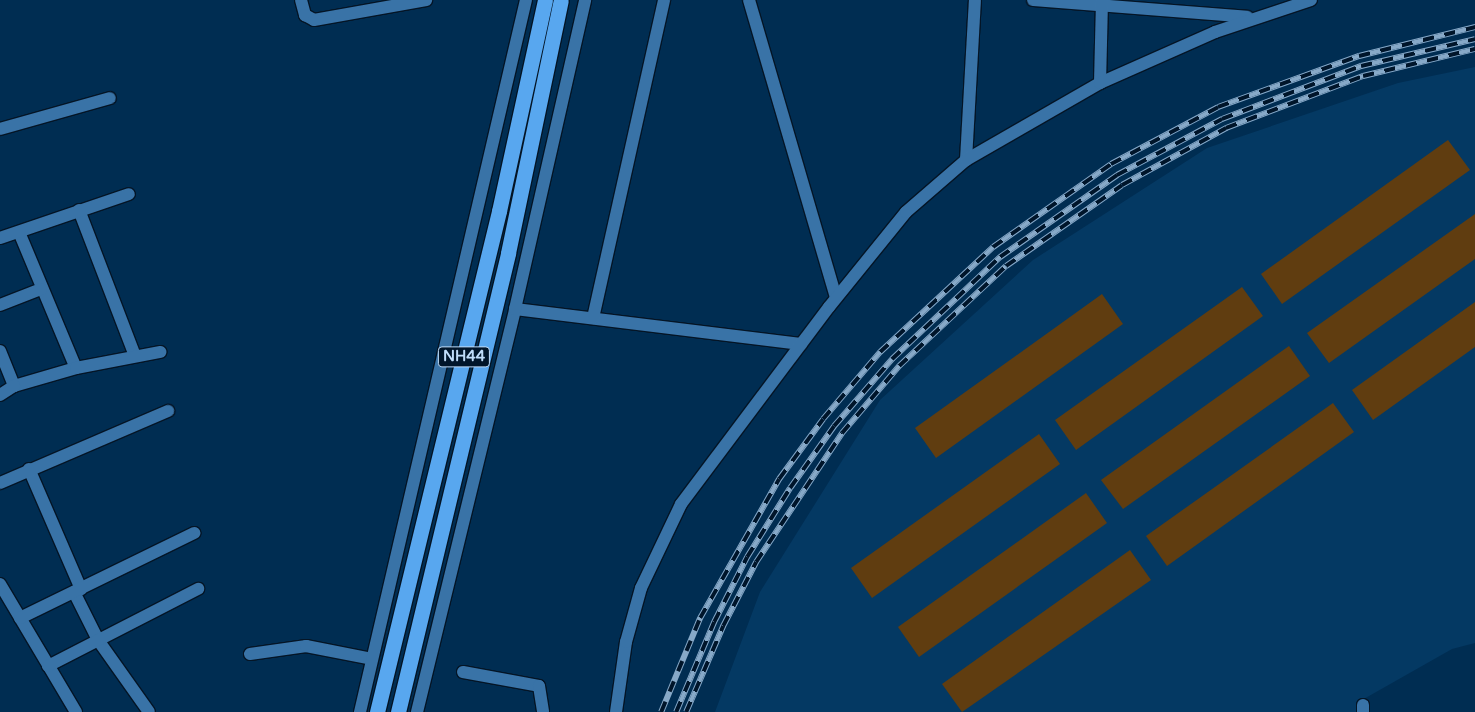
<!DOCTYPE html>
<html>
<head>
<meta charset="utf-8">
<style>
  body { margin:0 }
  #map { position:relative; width:1475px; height:712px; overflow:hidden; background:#002d52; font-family:"Varela Round",sans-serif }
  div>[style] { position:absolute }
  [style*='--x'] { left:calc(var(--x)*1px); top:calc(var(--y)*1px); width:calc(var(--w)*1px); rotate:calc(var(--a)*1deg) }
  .built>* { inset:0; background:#043963 }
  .building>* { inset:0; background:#603d10 }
  .roads { filter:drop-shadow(1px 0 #041526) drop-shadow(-1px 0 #041526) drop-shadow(0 1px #041526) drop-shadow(0 -1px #041526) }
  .minor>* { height:12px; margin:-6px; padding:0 6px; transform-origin:6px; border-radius:6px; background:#3973a7 }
  .highway>* { height:15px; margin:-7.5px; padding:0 7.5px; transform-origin:7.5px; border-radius:7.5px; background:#58a7ef }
  .rail>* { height:5.5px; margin-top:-2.75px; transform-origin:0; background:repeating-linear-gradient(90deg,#00152a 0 11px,#87a9c8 0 22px); box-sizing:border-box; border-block:1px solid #87a9c8 }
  span { translate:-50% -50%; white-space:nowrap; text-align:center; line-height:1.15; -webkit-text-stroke:4px #00152a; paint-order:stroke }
  .shield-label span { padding:1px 4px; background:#00152a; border:1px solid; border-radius:4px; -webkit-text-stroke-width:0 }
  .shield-label { font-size:15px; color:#bfdcf9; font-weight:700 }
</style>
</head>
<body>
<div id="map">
  <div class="built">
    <i style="clip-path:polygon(1475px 67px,1475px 643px,1452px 649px,1362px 700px,1361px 712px,715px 712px,760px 592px,880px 400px,1033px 260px,1207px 148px,1398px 83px)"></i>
  </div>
  <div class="building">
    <i style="clip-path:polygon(1448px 140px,1470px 170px,1282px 304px,1261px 274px)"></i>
    <i style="clip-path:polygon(1475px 214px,1475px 259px,1329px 363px,1307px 333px)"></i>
    <i style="clip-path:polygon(1242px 287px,1263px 316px,1076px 450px,1055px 420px)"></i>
    <i style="clip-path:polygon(1102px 294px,1123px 324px,936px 458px,915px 428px)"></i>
    <i style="clip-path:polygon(1475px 302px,1475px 347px,1373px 420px,1352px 390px)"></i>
    <i style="clip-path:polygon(1289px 346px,1310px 376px,1123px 509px,1101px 480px)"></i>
    <i style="clip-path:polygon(1333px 403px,1354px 432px,1167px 566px,1146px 536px)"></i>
    <i style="clip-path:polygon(1039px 434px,1060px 464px,872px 598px,851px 568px)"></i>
    <i style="clip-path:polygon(1086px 493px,1107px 523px,919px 657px,898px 627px)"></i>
    <i style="clip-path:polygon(1130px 550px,1151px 580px,962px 712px,942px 684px)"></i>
  </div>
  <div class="roads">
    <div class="minor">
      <i style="--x:301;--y:0;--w:16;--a:75"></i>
      <i style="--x:305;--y:15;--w:10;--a:29"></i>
      <i style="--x:314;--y:20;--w:114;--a:-10.1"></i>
      <i style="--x:749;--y:0;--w:310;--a:73.7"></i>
      <i style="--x:1033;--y:0;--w:215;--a:4.5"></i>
      <i style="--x:1100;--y:83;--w:82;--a:-88.6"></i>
      <i style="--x:0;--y:129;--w:114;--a:-15.7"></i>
      <i style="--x:966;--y:160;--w:160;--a:-86.8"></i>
      <i style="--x:79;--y:210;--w:156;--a:69"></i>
      <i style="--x:19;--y:232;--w:147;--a:67.3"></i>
      <i style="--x:0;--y:238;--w:136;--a:-18.8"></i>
      <i style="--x:0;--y:305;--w:44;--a:-21.3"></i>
      <i style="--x:515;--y:309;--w:288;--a:7"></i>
      <i style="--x:593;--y:318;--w:326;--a:-77.4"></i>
      <i style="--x:0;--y:351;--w:38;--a:68"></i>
      <i style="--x:14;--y:386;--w:65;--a:-16.2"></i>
      <i style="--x:76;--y:368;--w:86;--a:-10.8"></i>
      <i style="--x:0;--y:395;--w:17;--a:-33"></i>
      <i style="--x:29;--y:469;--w:131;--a:66.6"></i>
      <i style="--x:0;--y:483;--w:183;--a:-23.2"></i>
      <i style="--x:0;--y:584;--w:149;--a:59.3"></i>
      <i style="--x:74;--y:592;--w:54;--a:63.4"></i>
      <i style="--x:98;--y:640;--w:88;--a:54.7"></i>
      <i style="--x:20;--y:618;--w:194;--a:-26"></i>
      <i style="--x:250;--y:654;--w:57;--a:-8.1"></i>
      <i style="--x:306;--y:646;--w:67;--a:11.1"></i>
      <i style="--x:48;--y:666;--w:169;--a:-27.2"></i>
      <i style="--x:463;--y:672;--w:77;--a:10.4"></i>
      <i style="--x:539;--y:686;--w:26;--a:81"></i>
      <i style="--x:360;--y:712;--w:731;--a:-76.88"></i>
      <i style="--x:417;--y:712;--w:415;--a:-76.3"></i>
      <i style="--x:515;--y:309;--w:317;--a:-77.2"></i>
      <i style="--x:616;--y:712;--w:71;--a:-81.9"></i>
      <i style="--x:626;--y:642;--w:56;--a:-74.5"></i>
      <i style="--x:641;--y:588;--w:93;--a:-64.5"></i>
      <i style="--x:681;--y:504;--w:246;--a:-53.1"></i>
      <i style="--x:829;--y:307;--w:122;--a:-51"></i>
      <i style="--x:906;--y:212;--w:79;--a:-40.9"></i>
      <i style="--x:966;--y:160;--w:155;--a:-29.9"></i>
      <i style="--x:1100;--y:83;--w:126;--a:-23.9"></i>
      <i style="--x:1215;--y:32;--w:101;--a:-18.4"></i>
      <i style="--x:1363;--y:712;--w:7;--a:-90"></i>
    </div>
    <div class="highway">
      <i style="--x:377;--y:712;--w:516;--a:-76.31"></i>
      <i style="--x:499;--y:211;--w:216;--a:-77.7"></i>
      <i style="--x:398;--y:712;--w:472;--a:-76.5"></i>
      <i style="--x:508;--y:253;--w:258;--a:-78.2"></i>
    </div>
  </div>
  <div class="rail">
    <i style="--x:661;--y:712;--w:102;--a:-67.5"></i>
    <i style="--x:700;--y:618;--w:160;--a:-60.4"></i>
    <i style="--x:779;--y:479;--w:74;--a:-53.7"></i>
    <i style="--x:823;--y:419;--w:88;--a:-49.6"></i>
    <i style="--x:880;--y:352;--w:154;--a:-42.9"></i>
    <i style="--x:993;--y:247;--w:144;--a:-35.1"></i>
    <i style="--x:1111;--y:164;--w:121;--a:-28"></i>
    <i style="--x:1218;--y:107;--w:150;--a:-19.9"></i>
    <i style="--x:1359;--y:56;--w:120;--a:-14"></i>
    <i style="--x:676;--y:712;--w:98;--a:-67.1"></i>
    <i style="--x:714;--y:622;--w:73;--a:-63.1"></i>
    <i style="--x:747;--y:557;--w:81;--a:-58.1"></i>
    <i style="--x:790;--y:488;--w:76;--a:-54.6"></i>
    <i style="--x:834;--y:426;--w:89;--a:-49.1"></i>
    <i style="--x:892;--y:359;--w:149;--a:-43.4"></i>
    <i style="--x:1000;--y:257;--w:143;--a:-35"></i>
    <i style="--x:1117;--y:175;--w:119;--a:-28.1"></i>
    <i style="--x:1222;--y:119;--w:149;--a:-20.9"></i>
    <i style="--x:1361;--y:66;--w:117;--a:-13.3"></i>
    <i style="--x:686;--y:712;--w:94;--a:-66.7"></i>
    <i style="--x:723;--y:626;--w:72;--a:-62.7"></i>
    <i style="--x:756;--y:562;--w:155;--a:-56.3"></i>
    <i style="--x:842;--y:433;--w:88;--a:-49.6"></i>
    <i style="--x:899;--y:366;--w:146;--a:-43.1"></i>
    <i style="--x:1006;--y:266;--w:141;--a:-34.9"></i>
    <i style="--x:1122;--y:185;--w:119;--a:-28.7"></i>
    <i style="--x:1226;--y:128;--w:147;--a:-20.8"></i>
    <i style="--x:1363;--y:76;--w:115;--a:-13.6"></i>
  </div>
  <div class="shield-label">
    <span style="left:464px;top:357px">NH44</span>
  </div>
</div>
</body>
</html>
